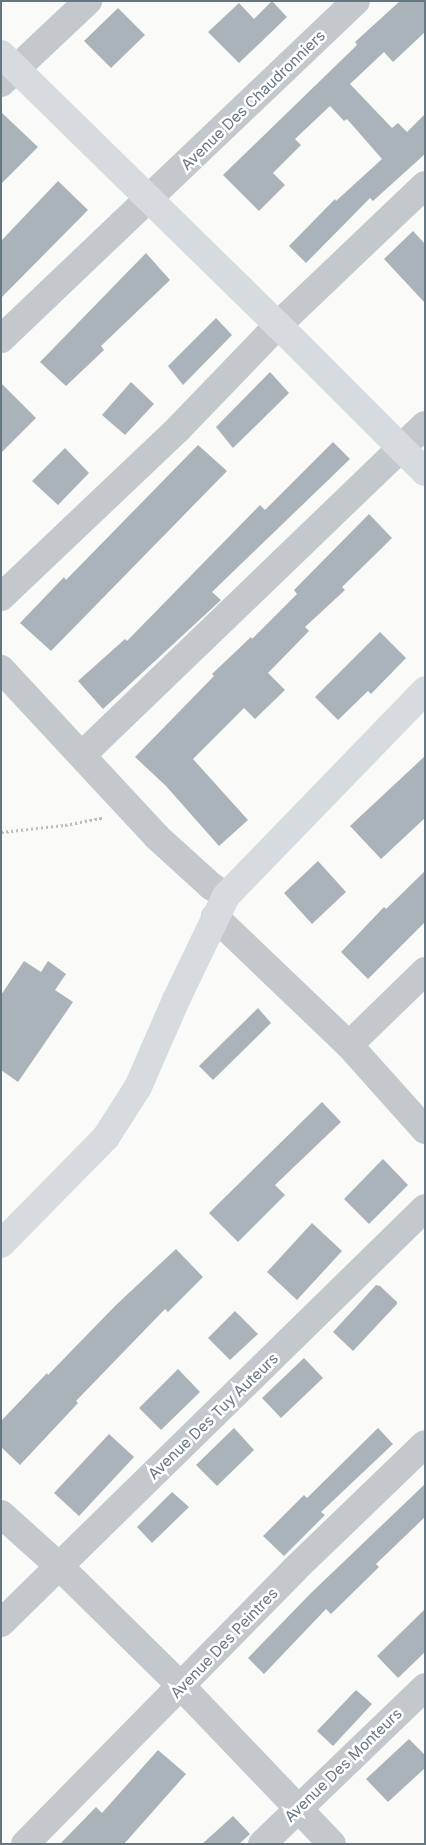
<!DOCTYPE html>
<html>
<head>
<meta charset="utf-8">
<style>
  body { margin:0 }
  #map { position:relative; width:426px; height:1845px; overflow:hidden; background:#fafaf8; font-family:Inter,sans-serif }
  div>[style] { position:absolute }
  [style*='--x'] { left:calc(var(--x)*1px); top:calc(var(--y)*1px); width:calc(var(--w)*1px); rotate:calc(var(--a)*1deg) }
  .building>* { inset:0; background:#aab3b9 }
  .path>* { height:3px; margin-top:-1.5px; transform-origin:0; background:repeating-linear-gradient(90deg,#bbbfc2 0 2.5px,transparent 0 5px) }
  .street>* { height:28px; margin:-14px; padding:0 14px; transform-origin:14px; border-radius:14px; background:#c3c8cc }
  .secondary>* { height:28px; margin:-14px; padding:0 14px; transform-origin:14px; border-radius:14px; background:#d6dbdf }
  span { translate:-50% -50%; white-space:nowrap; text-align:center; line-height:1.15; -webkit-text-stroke:5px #fff; paint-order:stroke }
  .street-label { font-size:15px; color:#657683 }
  .frame { position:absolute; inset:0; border:2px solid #657683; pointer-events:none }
</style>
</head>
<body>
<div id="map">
  <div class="building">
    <i style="clip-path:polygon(272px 1px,287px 17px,239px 63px,208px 32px,239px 3px,254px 19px)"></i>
    <i style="clip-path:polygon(400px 1px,425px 1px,425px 32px,393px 62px,384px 52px,350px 84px,392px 128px,398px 123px,407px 132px,425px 114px,425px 154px,373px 201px,370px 198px,306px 263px,289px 246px,335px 199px,336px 201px,382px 159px,347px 119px,344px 121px,330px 106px,295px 139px,301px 145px,273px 173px,285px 185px,259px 211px,223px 175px,357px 45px,355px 42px)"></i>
    <i style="clip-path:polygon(118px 8px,145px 35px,111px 68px,84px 41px)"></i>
    <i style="clip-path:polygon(1px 112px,38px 147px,1px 184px)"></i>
    <i style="clip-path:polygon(58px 181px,88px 210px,1px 298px,1px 241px)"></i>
    <i style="clip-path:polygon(413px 231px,425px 244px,425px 303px,384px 259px)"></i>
    <i style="clip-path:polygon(146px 253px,170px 280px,101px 346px,104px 350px,66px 386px,40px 362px)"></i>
    <i style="clip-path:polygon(216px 318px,232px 335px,183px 385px,168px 366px)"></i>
    <i style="clip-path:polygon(270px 372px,289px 393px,233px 448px,216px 427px)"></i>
    <i style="clip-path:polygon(131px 382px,154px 404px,125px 435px,102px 415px)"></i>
    <i style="clip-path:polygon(1px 383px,36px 418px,1px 453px)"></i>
    <i style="clip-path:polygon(333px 442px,350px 459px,212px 592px,221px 600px,103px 709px,78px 681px,125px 639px,127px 641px,260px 505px,265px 510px)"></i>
    <i style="clip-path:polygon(198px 445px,227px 471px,51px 651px,20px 623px,64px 577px,66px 580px)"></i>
    <i style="clip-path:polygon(65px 448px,89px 473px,58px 505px,32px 481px)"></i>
    <i style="clip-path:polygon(369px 514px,392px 538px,342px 587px,345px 590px,305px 627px,309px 631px,268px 673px,285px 690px,255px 719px,244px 708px,193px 759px,248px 820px,219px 846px,166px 786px,135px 757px,214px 676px,212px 674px,251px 637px,252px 639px,297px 594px,294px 590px)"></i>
    <i style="clip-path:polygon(380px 632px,406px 658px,371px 694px,368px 691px,338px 720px,315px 697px)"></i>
    <i style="clip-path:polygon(425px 756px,425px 818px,381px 859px,350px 826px)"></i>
    <i style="clip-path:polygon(318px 861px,346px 892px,312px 924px,284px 893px)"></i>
    <i style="clip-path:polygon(425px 871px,425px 922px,368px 979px,341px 952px,384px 907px,386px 909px)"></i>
    <i style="clip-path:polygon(24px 961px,41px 972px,48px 961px,66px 974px,55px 990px,73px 1002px,18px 1082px,1px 1070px,1px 995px)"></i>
    <i style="clip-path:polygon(258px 1008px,271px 1023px,213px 1080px,199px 1066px)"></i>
    <i style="clip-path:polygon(322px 1102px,341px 1122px,275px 1185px,285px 1195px,238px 1242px,209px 1213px)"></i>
    <i style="clip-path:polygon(383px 1159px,408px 1185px,369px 1224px,344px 1199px)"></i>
    <i style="clip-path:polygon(312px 1223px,342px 1251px,297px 1300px,267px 1272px)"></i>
    <i style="clip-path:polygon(176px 1249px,203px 1277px,168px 1312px,165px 1309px,76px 1401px,78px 1403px,20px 1465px,1px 1447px,1px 1421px,47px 1373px,48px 1375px,116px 1305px)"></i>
    <i style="clip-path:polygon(376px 1285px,380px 1286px,397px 1302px,397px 1304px,353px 1351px,333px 1332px)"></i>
    <i style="clip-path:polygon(235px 1311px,258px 1334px,230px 1360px,208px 1338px)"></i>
    <i style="clip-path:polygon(304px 1358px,323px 1378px,281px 1418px,262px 1398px)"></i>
    <i style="clip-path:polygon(178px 1369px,200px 1392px,161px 1430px,139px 1408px)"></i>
    <i style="clip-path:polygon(234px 1428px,254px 1450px,217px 1486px,196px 1465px)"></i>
    <i style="clip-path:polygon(378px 1428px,393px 1444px,321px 1512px,325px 1515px,284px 1556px,263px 1536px,304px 1495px,307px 1498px)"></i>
    <i style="clip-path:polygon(109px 1434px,134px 1457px,79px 1516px,54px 1493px)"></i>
    <i style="clip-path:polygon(425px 1484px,425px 1517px,376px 1564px,379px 1567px,331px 1614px,326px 1609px,264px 1674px,248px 1658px,311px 1593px)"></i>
    <i style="clip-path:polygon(172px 1492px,189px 1507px,152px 1543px,137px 1527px)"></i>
    <i style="clip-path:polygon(425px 1609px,425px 1652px,398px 1678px,377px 1656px)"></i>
    <i style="clip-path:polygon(356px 1690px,372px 1704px,333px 1746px,317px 1731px)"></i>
    <i style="clip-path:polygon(409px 1739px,425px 1755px,425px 1768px,388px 1802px,366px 1779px)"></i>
    <i style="clip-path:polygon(158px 1750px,186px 1774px,124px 1844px,60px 1844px,96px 1807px,102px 1813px)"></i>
    <i style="clip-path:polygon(233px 1816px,250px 1834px,239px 1844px,202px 1844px)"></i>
  </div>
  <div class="path">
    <i style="--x:1;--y:832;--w:64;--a:-6.2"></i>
    <i style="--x:65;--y:825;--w:38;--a:-11"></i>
  </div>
  <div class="street">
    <i style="--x:1;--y:83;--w:120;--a:-43.3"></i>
    <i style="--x:1;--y:339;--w:490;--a:-43.6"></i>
    <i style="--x:1;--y:597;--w:244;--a:-43.5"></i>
    <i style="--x:178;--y:429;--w:144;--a:-46.1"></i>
    <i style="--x:278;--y:325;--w:203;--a:-43.6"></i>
    <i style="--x:1;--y:669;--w:229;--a:47.1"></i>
    <i style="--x:157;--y:837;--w:73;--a:42.2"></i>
    <i style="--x:211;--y:886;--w:18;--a:34"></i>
    <i style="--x:82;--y:755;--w:476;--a:-43.9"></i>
    <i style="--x:215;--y:917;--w:185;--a:43.7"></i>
    <i style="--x:349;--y:1045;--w:114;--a:48.2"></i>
    <i style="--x:349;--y:1045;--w:106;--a:-44.2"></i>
    <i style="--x:1;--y:1514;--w:78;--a:41.9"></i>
    <i style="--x:59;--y:1566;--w:173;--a:44.5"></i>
    <i style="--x:182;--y:1687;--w:217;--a:46.3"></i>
    <i style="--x:1;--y:1623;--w:593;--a:-44.39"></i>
    <i style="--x:25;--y:1844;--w:385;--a:-45.5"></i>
    <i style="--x:295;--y:1569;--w:180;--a:-43.9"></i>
    <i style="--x:262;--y:1844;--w:226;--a:-43.9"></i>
  </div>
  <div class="secondary">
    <i style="--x:1;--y:54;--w:388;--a:44.4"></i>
    <i style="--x:278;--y:325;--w:208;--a:45"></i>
    <i style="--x:1;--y:1244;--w:150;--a:-45.5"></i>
    <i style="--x:106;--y:1137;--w:59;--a:-57.4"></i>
    <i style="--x:138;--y:1087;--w:95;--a:-66.4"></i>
    <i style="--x:176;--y:1000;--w:115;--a:-64.3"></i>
    <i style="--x:226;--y:896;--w:286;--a:-45.9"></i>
  </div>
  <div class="street-label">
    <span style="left:253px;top:100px;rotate:-44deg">Avenue Des Chaudronniers</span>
    <span style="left:213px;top:1416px;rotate:-44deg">Avenue Des Tuy Auteurs</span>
    <span style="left:224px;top:1643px;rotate:-46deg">Avenue Des Peintres</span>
    <span style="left:343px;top:1765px;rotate:-44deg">Avenue Des Monteurs</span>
  </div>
  <div class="frame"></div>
</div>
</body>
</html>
